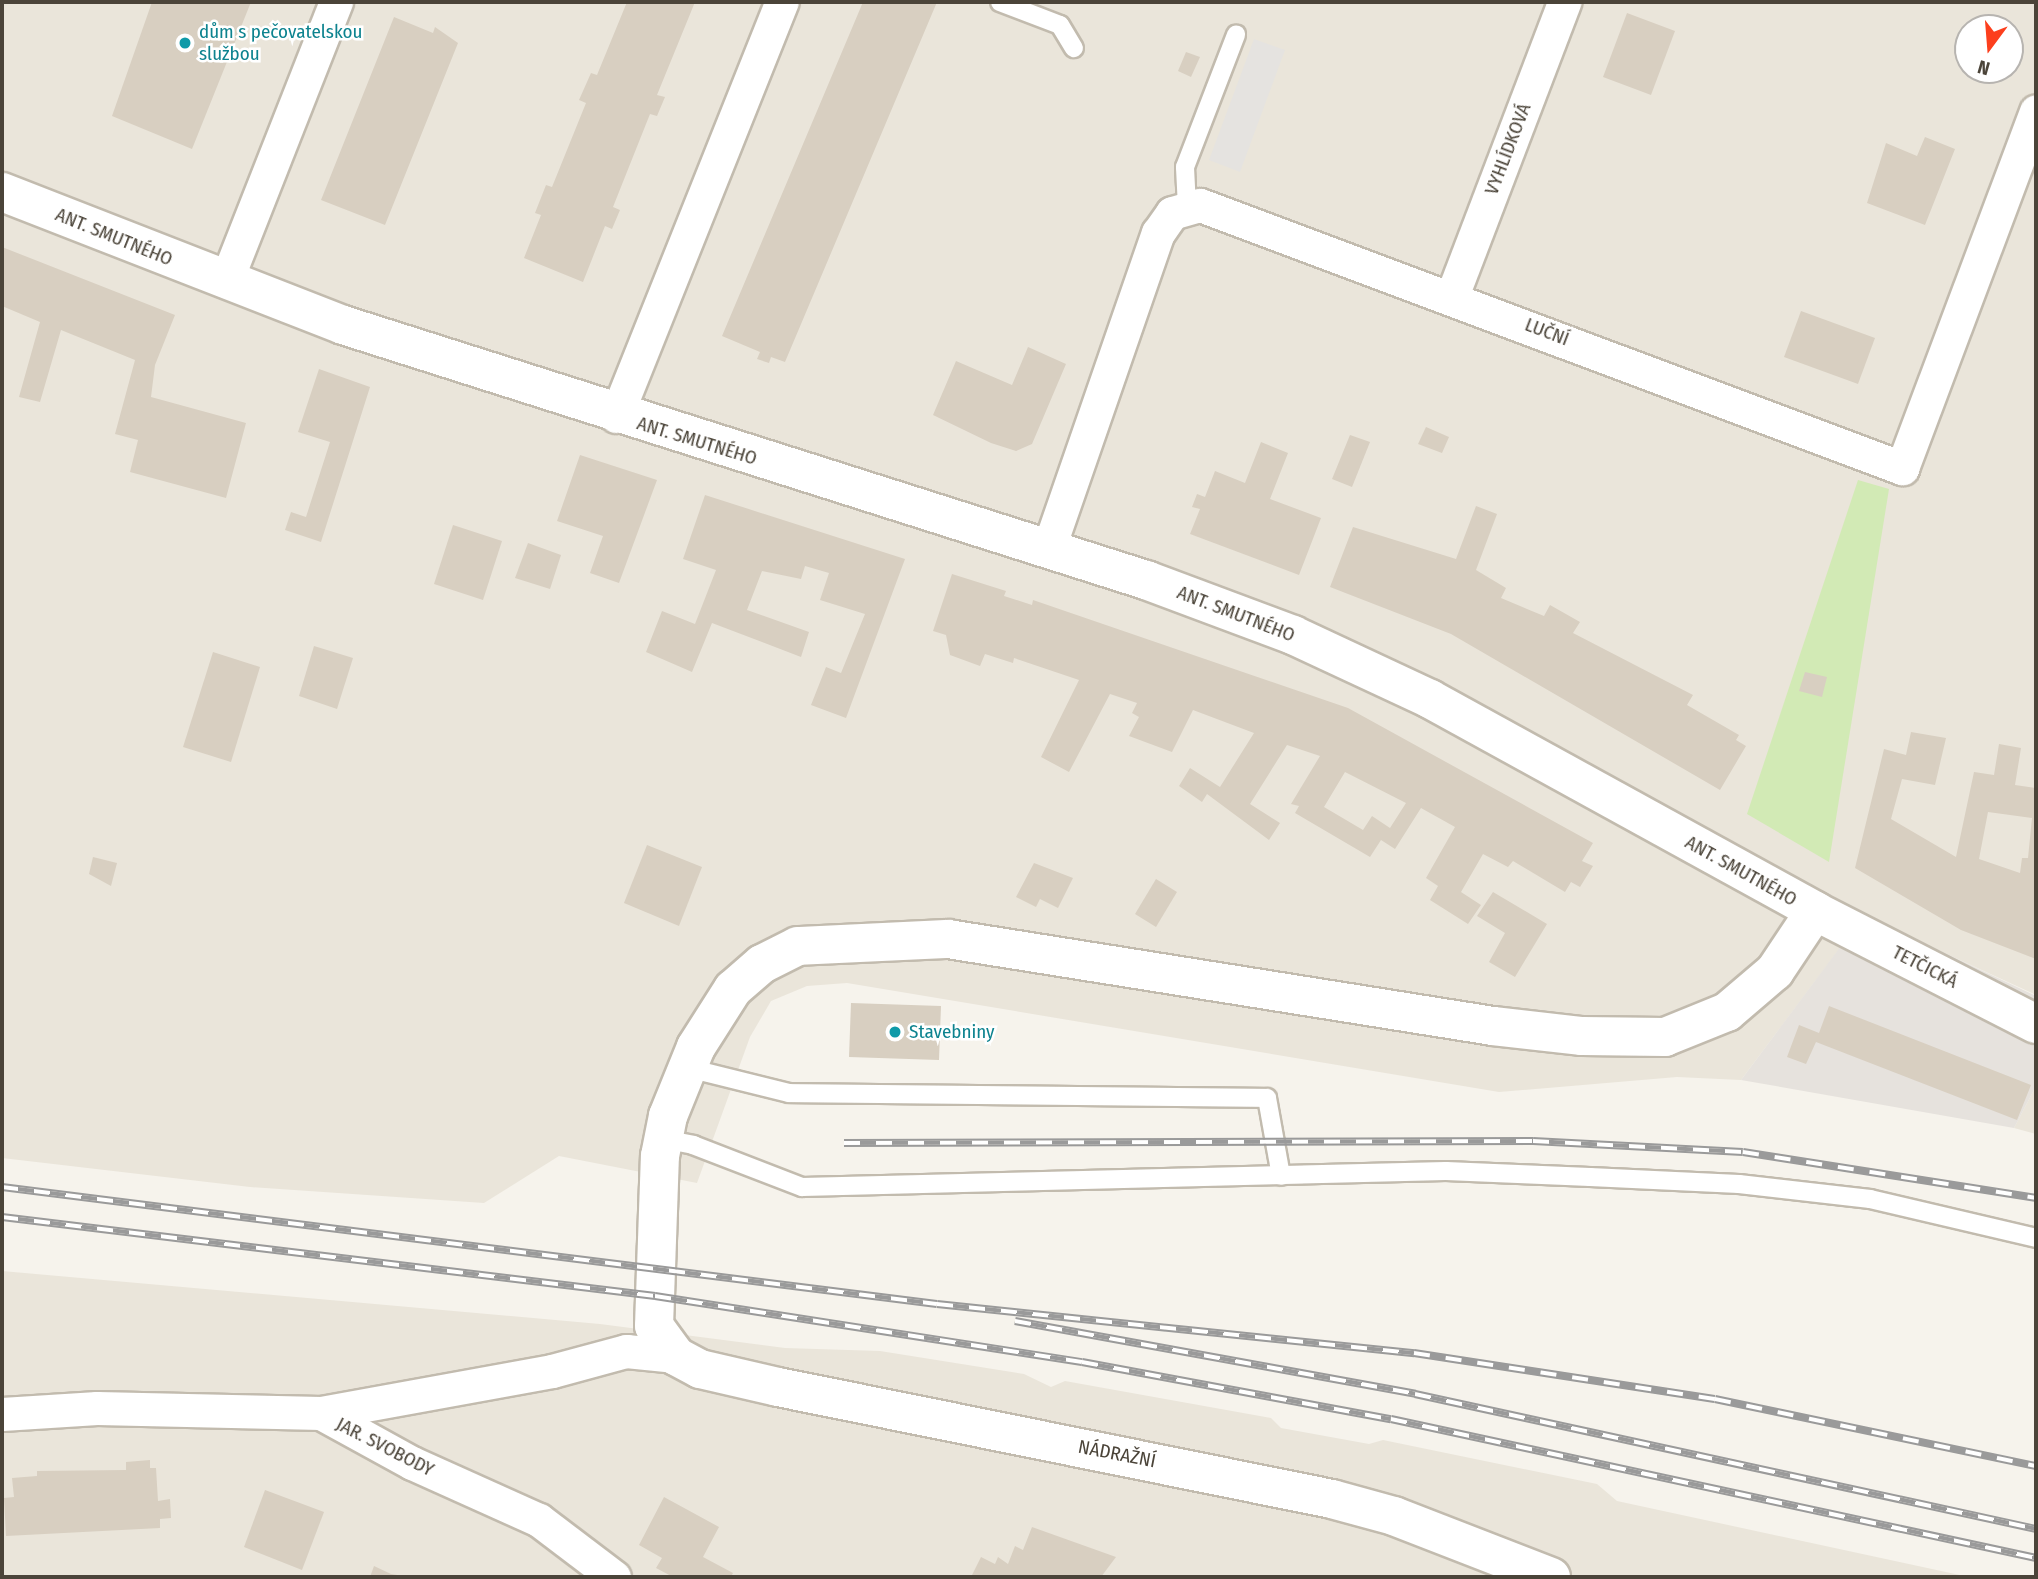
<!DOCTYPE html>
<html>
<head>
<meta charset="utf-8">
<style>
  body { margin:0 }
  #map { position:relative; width:2038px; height:1579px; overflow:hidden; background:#f6f3ec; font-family:"Fira Sans Condensed",sans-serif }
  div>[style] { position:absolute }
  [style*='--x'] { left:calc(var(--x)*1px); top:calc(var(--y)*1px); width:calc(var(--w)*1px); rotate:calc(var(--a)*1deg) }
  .residential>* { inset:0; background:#eae5da }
  .industrial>* { inset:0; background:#e6e2dd }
  .green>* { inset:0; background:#d2eab5 }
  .parking>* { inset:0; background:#e5e3e0 }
  .building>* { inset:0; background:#d8cfc1 }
  .roads { filter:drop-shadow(2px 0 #c2bbae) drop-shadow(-2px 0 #c2bbae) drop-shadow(0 2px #c2bbae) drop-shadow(0 -2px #c2bbae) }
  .service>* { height:18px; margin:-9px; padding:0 9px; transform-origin:9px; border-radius:9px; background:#fff }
  .minor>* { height:33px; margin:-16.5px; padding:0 16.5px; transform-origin:16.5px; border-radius:16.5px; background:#fff }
  .tertiary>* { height:38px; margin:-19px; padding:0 19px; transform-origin:19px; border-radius:19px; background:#fff }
  .rail>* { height:8px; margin-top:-4px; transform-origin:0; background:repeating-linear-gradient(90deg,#fff 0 16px,#9a9a9a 0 32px); box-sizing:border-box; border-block:2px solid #9a9a9a }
  .dots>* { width:19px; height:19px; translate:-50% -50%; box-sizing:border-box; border:4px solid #fff; border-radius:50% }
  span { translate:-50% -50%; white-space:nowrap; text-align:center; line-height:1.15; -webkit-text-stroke:5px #fff; paint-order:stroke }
  .culture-label { font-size:19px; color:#0d838f }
  .left { translate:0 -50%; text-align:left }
  .street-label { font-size:19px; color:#4b4439 }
  .frame { position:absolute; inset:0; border:4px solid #4b4439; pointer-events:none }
  .north { position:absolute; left:1954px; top:14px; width:70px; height:70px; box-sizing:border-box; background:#fff; border:2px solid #b7b4b0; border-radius:50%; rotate:196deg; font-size:19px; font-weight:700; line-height:28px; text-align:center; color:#4b4439 }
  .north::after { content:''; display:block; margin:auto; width:24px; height:32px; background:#fc3f1d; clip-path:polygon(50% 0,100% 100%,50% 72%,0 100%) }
</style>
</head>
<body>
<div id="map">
  <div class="residential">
    <i style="clip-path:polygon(evenodd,2px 2px,2036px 2px,2036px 995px,1864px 916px,1741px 1080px,1677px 1077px,1499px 1092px,847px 983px,807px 986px,771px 1001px,750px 1037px,697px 1183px,559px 1156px,484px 1203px,250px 1187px,2px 1158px,2px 2px,1968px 28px,2010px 28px,2010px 70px,1968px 70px,1968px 28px)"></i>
    <i style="clip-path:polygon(2036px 1086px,2036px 1134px,2014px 1128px)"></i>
    <i style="clip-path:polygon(2px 1271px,600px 1324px,785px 1348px,880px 1351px,1024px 1374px,1051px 1387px,1065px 1381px,1271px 1418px,1281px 1428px,1369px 1444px,1383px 1440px,1597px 1484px,1617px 1501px,1969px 1577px,2px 1577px)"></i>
  </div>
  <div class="industrial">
    <i style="clip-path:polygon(1864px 915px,2036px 996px,2036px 1086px,2014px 1128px,1741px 1080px)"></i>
  </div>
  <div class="green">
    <i style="clip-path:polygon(1858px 480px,1889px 489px,1829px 862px,1747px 814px)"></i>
  </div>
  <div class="parking">
    <i style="clip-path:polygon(1254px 39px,1285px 50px,1240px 172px,1209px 160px)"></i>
  </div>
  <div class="building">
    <i style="clip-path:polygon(152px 2px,251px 2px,192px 149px,112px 116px)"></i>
    <i style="clip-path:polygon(627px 2px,695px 2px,657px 95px,665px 97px,657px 116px,650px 114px,613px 207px,620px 210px,612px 229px,605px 226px,583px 282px,524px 258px,541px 215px,535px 213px,546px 185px,552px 187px,586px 103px,579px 100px,591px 73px,597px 75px)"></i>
    <i style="clip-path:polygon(863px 2px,937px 2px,785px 362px,771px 357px,769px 363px,757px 359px,760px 352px,722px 336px)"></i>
    <i style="clip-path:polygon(1627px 13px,1675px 31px,1651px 95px,1603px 77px)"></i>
    <i style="clip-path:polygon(394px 17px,433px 33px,435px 27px,458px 43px,385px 225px,321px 200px)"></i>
    <i style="clip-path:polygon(1186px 52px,1200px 57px,1191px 77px,1178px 71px)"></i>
    <i style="clip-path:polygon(1925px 137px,1955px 149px,1925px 225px,1867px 203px,1886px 143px,1917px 156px)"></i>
    <i style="clip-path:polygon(2px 247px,175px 315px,155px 365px,151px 397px,246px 423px,226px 498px,130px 472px,138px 440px,115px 434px,135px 360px,61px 330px,40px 402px,19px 397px,40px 322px,2px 306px)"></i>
    <i style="clip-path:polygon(1801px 311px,1875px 338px,1858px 384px,1784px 357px)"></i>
    <i style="clip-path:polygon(1028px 347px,1066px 364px,1032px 444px,1016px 451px,991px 443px,933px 415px,956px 361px,1012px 385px)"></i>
    <i style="clip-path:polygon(319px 369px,370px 387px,321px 542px,285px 530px,291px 512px,306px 517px,330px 442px,298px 432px)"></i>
    <i style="clip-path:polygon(1426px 427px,1449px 437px,1442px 453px,1418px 444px)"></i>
    <i style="clip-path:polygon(1350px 435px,1370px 442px,1352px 487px,1332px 479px)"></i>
    <i style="clip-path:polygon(1261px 442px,1288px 453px,1270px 499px,1321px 518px,1299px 575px,1190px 534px,1200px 509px,1192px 507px,1197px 494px,1205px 497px,1215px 471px,1245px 483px)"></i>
    <i style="clip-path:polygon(580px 455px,657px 480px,619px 583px,590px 573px,603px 536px,557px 521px)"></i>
    <i style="clip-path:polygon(705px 495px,905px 559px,846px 718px,811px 705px,826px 667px,841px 673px,865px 614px,820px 600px,829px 573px,805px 566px,801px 579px,762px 571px,747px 610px,809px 632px,801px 657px,712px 623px,692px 672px,646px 652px,662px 611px,695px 624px,716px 570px,683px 559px)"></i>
    <i style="clip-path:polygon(1476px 506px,1497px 514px,1476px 570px,1506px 588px,1501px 598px,1544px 616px,1550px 605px,1580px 622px,1573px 633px,1693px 695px,1687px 705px,1739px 735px,1736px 740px,1746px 746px,1720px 790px,1451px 634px,1330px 587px,1353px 527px,1456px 559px)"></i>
    <i style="clip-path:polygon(453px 525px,502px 541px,483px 600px,434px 584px)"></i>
    <i style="clip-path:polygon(528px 543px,561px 555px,550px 589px,515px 578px)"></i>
    <i style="clip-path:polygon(evenodd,952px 574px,1006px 591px,1004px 596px,1032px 605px,1033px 600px,1348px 708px,1593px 843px,1582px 861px,1593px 866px,1580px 887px,1571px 882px,1565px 892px,1513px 861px,1508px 867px,1483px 854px,1461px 892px,1481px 905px,1468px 924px,1430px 900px,1438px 886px,1426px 878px,1455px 827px,1421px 808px,1395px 849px,1381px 840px,1370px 857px,1295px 813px,1299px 806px,1291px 804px,1320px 756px,1287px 745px,1250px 804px,1280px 823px,1269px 840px,1207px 794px,1202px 802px,1179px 786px,1190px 768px,1220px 787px,1254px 733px,1193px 710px,1172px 752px,1129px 736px,1139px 717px,1132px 713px,1137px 703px,1110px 694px,1069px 772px,1041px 757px,1079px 680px,1014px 658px,1013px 663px,985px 654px,980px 666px,950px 655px,946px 635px,933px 631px,952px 574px,1345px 772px,1406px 803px,1390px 828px,1372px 816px,1363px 830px,1324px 807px,1345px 772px)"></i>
    <i style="clip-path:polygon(314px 646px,353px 658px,337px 709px,299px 696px)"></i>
    <i style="clip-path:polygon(213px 652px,260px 667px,231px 762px,183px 747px)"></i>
    <i style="clip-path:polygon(1805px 672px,1827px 677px,1822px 697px,1799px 691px)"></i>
    <i style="clip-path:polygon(evenodd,1911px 732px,1946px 738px,1935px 785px,1902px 779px,1891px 819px,1956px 857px,1974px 772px,1994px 775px,1999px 744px,2021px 748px,2015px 785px,2036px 788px,2036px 959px,1961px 930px,1855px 868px,1884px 749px,1906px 755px,1911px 732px,1988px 812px,2032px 818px,2028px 858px,2022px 858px,2020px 873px,1979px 859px,1988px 812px)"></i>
    <i style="clip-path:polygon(647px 845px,702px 867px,679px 926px,624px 903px)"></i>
    <i style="clip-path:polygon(93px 857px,117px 863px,111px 886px,89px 874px)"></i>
    <i style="clip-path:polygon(1034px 863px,1073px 878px,1058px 908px,1040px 899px,1036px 907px,1016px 897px)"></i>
    <i style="clip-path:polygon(1156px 879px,1177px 892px,1156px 927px,1135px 914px)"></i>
    <i style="clip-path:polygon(1493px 892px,1547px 924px,1515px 977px,1489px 962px,1505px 933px,1477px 916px)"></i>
    <i style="clip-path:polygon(851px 1003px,941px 1006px,939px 1060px,849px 1057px)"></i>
    <i style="clip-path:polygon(1829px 1006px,2031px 1085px,2017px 1120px,1816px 1042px,1806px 1064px,1787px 1057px,1799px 1025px,1819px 1033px)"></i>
    <i style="clip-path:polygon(150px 1460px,150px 1468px,156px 1468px,158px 1501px,170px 1499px,171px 1518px,160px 1519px,160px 1528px,6px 1536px,4px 1498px,14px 1497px,12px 1478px,37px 1476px,37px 1471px,126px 1470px,126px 1462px)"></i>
    <i style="clip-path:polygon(265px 1490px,324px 1512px,302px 1570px,244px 1547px)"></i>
    <i style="clip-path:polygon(664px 1497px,719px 1527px,703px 1557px,733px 1573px,731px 1577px,673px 1577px,656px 1568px,662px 1558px,639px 1545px)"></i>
    <i style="clip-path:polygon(1032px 1527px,1116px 1557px,1101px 1577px,971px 1577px,981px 1557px,995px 1564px,998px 1557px,1008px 1564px,1015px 1546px,1023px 1550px)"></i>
    <i style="clip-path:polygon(374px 1566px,391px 1574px,410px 1577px,370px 1577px)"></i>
  </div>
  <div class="roads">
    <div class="service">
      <i style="--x:1000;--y:2;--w:64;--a:21"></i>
      <i style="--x:1060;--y:25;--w:27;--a:59"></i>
      <i style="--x:1187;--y:207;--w:40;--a:-92.9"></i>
      <i style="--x:1185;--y:167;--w:142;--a:-68.9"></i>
      <i style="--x:688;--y:1068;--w:104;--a:13.9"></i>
      <i style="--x:789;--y:1093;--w:478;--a:0.6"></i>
      <i style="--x:1267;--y:1098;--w:79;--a:79.8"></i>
      <i style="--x:663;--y:1139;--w:31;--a:11"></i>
      <i style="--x:693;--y:1145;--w:117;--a:21.1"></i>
      <i style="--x:802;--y:1187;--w:644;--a:-1.42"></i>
      <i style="--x:1446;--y:1171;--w:144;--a:2.4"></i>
      <i style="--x:1590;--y:1177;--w:149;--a:2.7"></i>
      <i style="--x:1739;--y:1184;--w:132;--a:6.5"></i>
      <i style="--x:1870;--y:1199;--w:171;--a:13.2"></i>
    </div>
    <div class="minor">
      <i style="--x:226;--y:281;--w:300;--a:-68.5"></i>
      <i style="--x:1452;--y:296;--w:315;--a:-69.1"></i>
      <i style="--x:616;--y:416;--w:446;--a:-68.2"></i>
      <i style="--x:1048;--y:550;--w:336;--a:-70.9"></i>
      <i style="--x:1158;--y:233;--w:24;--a:-55"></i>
      <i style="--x:1172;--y:213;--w:29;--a:-16"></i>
      <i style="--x:1200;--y:205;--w:750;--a:20.54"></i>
      <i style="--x:1902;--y:468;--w:381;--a:-69.4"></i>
      <i style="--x:321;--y:1413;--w:235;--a:-10.3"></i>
      <i style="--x:552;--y:1371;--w:77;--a:-15.1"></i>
      <i style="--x:626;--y:1351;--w:50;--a:5.7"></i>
      <i style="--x:2;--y:1414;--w:95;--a:-3.6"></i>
      <i style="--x:97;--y:1408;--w:224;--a:1.3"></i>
      <i style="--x:321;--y:1413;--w:104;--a:28.8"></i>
      <i style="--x:412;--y:1463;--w:139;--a:24.2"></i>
      <i style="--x:539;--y:1520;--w:94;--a:37.2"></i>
    </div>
    <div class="tertiary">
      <i style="--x:2;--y:192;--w:366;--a:21.3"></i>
      <i style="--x:343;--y:325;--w:843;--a:17.62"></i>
      <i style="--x:1146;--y:580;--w:157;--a:20.5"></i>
      <i style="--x:1293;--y:635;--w:151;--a:25"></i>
      <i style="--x:1430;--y:699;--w:440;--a:28.8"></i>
      <i style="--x:1815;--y:911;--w:248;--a:27.1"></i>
      <i style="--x:1551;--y:1577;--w:168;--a:-158.8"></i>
      <i style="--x:1394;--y:1516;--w:64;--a:-164.7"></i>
      <i style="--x:1332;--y:1499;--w:565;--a:-168.57"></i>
      <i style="--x:778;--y:1387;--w:80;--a:-167"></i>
      <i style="--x:700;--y:1369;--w:27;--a:-152"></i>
      <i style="--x:676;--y:1356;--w:37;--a:-126"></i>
      <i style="--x:654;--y:1326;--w:170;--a:-88"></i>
      <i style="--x:660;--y:1156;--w:41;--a:-78.7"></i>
      <i style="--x:668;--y:1116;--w:74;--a:-67.9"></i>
      <i style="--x:696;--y:1047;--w:69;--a:-57.5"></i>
      <i style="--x:733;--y:989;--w:38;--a:-41"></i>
      <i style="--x:762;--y:964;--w:40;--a:-26.6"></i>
      <i style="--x:798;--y:946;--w:150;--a:-2.7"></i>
      <i style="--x:948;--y:939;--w:552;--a:9.07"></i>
      <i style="--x:1493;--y:1026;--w:90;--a:6.4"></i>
      <i style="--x:1582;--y:1036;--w:83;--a:0.7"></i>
      <i style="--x:1665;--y:1037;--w:67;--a:-22"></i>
      <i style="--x:1727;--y:1012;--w:63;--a:-40.5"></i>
      <i style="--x:1775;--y:971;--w:72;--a:-56.3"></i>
    </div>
  </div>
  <div class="rail">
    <i style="--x:844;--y:1143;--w:689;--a:-0.17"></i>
    <i style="--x:1533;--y:1141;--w:210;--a:3"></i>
    <i style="--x:1743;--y:1152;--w:297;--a:8.9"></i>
    <i style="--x:2;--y:1187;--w:942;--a:7.13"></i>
    <i style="--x:937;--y:1304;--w:480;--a:5.9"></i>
    <i style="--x:1414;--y:1353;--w:304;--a:8.7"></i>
    <i style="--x:1715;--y:1399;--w:328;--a:11.8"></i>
    <i style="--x:2;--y:1217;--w:658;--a:6.9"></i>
    <i style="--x:655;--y:1296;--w:432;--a:8.8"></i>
    <i style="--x:1082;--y:1362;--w:314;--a:10.5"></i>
    <i style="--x:1391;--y:1419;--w:660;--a:12.16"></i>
    <i style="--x:1015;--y:1321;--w:407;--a:10.3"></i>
    <i style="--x:1415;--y:1394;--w:636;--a:12.26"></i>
  </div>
  <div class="dots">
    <i style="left:185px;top:43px;background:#0f9aa8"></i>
    <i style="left:895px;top:1032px;background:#0f9aa8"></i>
  </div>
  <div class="culture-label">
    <span class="left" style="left:199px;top:43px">dům s pečovatelskou<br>službou</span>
    <span class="left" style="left:909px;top:1032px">Stavebniny</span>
  </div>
  <div class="street-label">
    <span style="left:1508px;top:149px;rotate:-69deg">VYHLÍDKOVÁ</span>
    <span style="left:114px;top:237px;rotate:22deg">ANT. SMUTNÉHO</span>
    <span style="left:1547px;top:332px;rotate:21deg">LUČNÍ</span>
    <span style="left:697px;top:441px;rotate:17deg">ANT. SMUTNÉHO</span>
    <span style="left:1236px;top:614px;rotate:21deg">ANT. SMUTNÉHO</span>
    <span style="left:1741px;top:871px;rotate:29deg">ANT. SMUTNÉHO</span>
    <span style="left:1925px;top:967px;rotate:27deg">TETČICKÁ</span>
    <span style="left:385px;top:1447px;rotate:27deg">JAR. SVOBODY</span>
    <span style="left:1117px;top:1454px;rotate:11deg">NÁDRAŽNÍ</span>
  </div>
  <div class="frame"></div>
  <div class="north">N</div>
</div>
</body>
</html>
